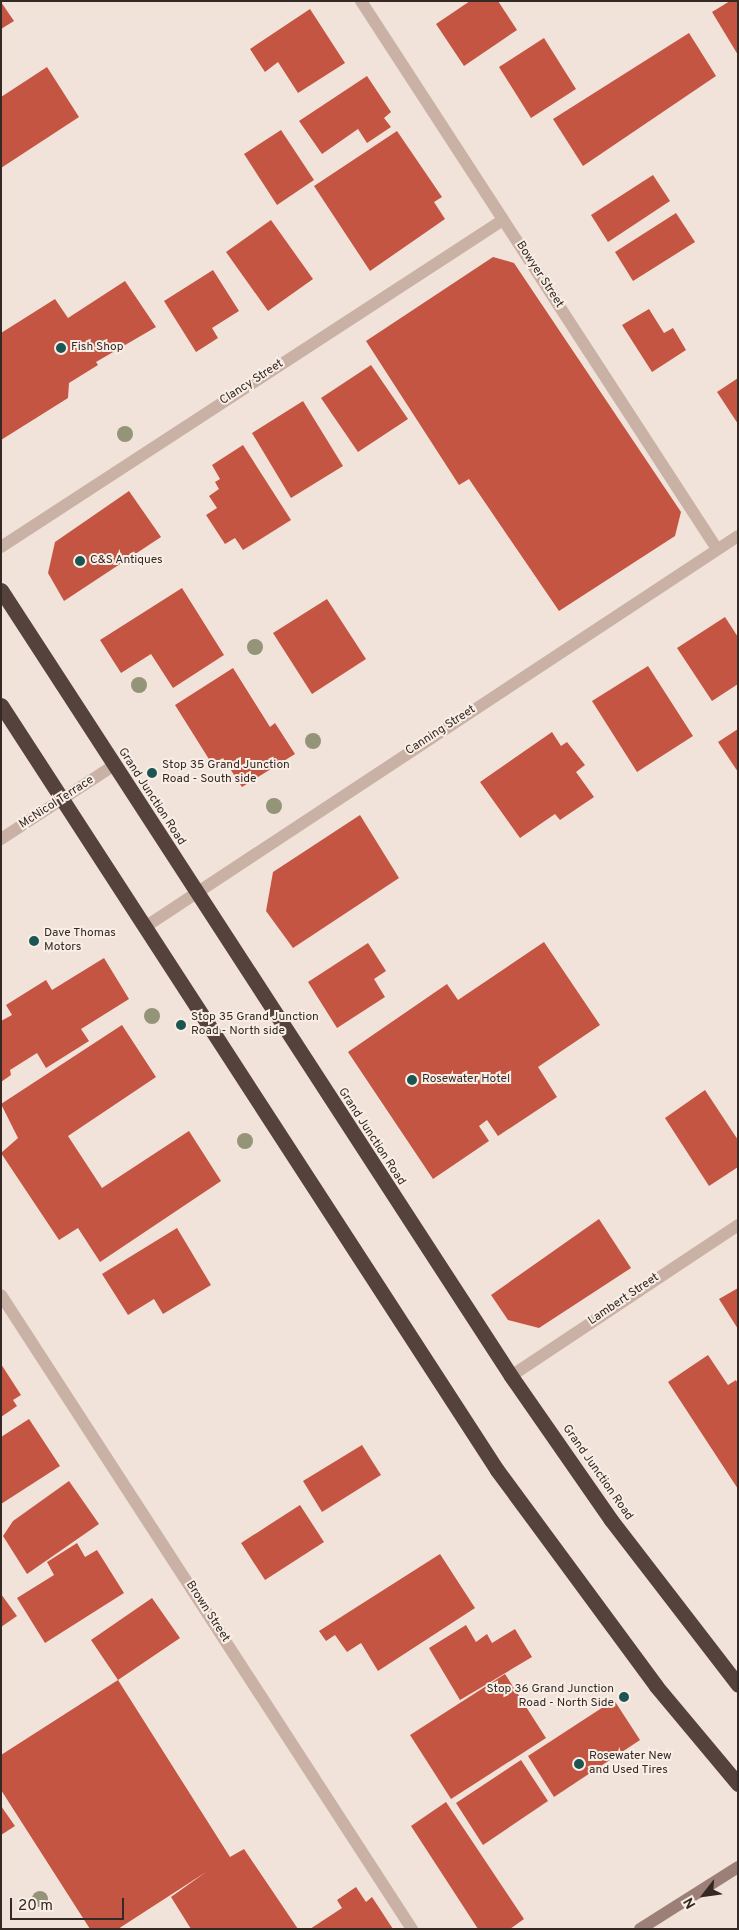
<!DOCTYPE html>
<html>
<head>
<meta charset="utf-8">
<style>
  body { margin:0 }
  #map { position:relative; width:739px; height:1930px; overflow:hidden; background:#f1e3d9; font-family:Overpass,sans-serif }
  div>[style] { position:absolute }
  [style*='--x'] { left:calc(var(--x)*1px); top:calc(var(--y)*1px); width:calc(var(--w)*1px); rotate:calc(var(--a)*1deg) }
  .building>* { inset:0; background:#c55543 }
  .street>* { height:12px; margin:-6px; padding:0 6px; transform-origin:6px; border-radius:6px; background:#c9b2a5 }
  .secondary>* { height:12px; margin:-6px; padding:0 6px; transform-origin:6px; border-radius:6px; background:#9c8077 }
  .highway>* { height:15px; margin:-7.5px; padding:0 7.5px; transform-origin:7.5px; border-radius:7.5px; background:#55423d }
  .trees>* { width:16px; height:16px; margin:-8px; border-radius:50%; background:#949479 }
  .dots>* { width:14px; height:14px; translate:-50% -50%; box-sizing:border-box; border:2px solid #f9eee5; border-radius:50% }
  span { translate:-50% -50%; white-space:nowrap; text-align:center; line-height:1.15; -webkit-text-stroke:4px #f9eee5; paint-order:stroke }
  .street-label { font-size:12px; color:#352926 }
  .poi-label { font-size:12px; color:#352926 }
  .left { translate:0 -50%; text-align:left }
  .right { translate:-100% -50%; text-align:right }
  .frame { position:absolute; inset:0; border:2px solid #352926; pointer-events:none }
  .north { position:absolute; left:679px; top:1870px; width:50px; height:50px; -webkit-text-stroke:4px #f9eee5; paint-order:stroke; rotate:240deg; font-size:14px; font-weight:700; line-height:20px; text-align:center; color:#352926 }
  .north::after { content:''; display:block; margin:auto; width:18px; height:22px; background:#352926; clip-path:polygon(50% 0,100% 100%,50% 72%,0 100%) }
  .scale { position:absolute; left:10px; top:1898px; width:114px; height:22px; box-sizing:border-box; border:2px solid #352926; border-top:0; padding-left:6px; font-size:15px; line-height:18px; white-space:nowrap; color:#352926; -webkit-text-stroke:4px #f9eee5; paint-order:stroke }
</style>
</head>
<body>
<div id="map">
  <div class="building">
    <i style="clip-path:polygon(470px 1px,498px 1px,517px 30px,464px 66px,436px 24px)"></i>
    <i style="clip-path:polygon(730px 1px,738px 1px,738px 55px,712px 12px)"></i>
    <i style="clip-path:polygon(1px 2px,14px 21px,1px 29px)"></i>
    <i style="clip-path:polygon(310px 9px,345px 63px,298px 93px,278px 62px,265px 72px,250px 49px)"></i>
    <i style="clip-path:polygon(689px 33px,716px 76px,583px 166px,553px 119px)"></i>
    <i style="clip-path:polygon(544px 38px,576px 89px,531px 118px,499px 67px)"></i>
    <i style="clip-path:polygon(47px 67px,79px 117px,1px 168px,1px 97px)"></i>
    <i style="clip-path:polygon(367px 76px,391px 112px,384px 118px,391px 127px,367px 143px,358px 129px,322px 154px,299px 121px)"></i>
    <i style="clip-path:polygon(281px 130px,314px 180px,277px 205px,244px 154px)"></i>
    <i style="clip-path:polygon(397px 131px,442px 197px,434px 202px,445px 219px,370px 271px,314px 186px)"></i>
    <i style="clip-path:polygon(653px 175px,670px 201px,608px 242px,591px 215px)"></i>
    <i style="clip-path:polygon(676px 213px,695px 242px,633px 281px,615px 252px)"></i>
    <i style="clip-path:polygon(271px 220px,313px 279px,268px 311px,226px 252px)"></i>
    <i style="clip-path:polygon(493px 257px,514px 263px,681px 512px,675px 536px,559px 611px,469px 479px,459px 485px,366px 341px)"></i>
    <i style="clip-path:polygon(213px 270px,239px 311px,212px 328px,218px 338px,196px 352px,164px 301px)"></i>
    <i style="clip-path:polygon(125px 281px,156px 327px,96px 362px,98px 365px,69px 383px,68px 398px,1px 440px,1px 333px,55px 299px,68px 318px)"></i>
    <i style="clip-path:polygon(649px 309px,664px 333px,673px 328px,686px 350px,652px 372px,622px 325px)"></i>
    <i style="clip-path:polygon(371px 365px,408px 419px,358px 452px,321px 398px)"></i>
    <i style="clip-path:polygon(738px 378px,738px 424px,717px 392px)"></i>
    <i style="clip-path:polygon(303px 401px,343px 466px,291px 498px,252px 433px)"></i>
    <i style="clip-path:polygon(243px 445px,291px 520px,243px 550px,235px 538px,225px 544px,206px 515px,217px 508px,209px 496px,219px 489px,215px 482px,220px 479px,212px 465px)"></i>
    <i style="clip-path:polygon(129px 491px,161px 537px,64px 601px,48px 573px,55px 542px)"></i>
    <i style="clip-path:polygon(182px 588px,224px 655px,173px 688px,151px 654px,121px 673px,100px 640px)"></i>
    <i style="clip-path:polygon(327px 599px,366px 659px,312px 694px,273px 633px)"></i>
    <i style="clip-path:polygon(725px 617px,738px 637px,738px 684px,712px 701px,677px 648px)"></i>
    <i style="clip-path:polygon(648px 666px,693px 736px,637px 772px,592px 701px)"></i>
    <i style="clip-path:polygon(233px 668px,270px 727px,275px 723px,295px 754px,242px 787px,223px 758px,212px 764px,175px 705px)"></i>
    <i style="clip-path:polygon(738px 729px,738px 772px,718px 742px)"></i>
    <i style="clip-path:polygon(552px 732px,561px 746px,567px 742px,585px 765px,576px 772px,594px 797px,560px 820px,555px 814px,520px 838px,480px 782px)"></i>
    <i style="clip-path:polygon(360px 815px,399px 878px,293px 948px,266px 911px,273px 872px)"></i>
    <i style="clip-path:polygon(544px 942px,600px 1025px,538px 1067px,557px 1097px,498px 1136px,487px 1120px,479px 1126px,489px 1141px,433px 1179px,348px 1052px,447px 984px,458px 1000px)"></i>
    <i style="clip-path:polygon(368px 943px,386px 971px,374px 979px,385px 997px,337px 1028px,308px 982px)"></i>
    <i style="clip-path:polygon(104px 958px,129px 999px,81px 1029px,89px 1041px,46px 1068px,37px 1053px,10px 1070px,11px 1075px,1px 1082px,1px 1021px,12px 1015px,6px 1005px,46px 980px,52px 990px)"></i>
    <i style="clip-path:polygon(122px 1025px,156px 1077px,68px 1136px,102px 1188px,189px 1131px,221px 1181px,100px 1262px,78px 1228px,59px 1240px,1px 1153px,18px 1138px,1px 1104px)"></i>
    <i style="clip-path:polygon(705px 1090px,738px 1140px,738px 1167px,709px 1186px,665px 1118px)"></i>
    <i style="clip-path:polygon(599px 1219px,631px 1268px,539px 1328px,508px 1320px,491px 1295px)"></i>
    <i style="clip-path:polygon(177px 1228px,211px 1285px,163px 1314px,154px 1299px,128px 1315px,102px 1274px)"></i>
    <i style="clip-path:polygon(738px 1288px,738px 1329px,719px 1299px)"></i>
    <i style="clip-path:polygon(708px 1355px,728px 1385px,736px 1380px,738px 1384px,738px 1489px,668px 1382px)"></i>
    <i style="clip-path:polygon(1px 1364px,21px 1395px,13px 1400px,17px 1406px,1px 1417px)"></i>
    <i style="clip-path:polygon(29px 1419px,60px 1466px,1px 1504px,1px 1437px)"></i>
    <i style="clip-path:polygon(362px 1445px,381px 1475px,322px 1512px,303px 1481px)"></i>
    <i style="clip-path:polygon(69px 1481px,99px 1524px,27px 1574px,3px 1536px,13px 1521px)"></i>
    <i style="clip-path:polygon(300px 1505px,324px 1542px,265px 1580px,241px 1543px)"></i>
    <i style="clip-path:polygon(77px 1543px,85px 1557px,97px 1550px,124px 1593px,45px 1643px,17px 1598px,54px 1575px,47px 1562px)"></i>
    <i style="clip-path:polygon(440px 1554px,475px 1608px,378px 1671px,361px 1643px,347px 1652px,335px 1635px,326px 1641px,319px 1631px)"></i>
    <i style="clip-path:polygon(1px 1594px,17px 1616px,1px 1627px)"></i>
    <i style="clip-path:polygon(152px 1598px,180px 1638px,118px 1680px,230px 1857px,244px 1849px,298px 1929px,191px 1929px,171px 1897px,206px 1872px,118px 1929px,90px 1929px,1px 1790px,1px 1755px,118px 1680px,91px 1640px)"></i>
    <i style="clip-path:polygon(466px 1625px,476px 1642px,487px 1634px,492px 1643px,515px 1629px,532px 1657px,460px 1700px,429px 1648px)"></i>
    <i style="clip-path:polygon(505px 1674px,546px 1738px,451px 1799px,410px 1735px)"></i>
    <i style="clip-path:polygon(614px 1700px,640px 1740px,554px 1797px,528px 1756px)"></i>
    <i style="clip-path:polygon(521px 1760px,548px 1801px,483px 1845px,456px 1803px)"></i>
    <i style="clip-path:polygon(446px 1802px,524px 1919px,510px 1929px,478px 1929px,411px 1826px)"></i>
    <i style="clip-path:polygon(1px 1806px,15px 1826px,1px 1835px)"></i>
    <i style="clip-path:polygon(356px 1887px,366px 1902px,372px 1897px,393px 1929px,310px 1929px,342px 1908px,337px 1900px)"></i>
  </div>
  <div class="street">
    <i style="--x:361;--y:1;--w:653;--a:56.99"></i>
    <i style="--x:1;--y:547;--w:599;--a:-33.08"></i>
    <i style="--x:1;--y:839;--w:134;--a:-33.1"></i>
    <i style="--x:145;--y:927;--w:710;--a:-33.4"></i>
    <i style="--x:1;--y:1295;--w:756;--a:57.05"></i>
    <i style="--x:511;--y:1376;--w:273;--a:-33.6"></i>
  </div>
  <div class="secondary">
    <i style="--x:640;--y:1929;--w:116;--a:-32.3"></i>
  </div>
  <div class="highway">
    <i style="--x:1;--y:590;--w:937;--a:57.02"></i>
    <i style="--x:511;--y:1376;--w:175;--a:55.2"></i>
    <i style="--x:611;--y:1520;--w:208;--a:52.4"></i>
    <i style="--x:1;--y:705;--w:912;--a:57.04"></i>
    <i style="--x:497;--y:1470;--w:268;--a:53.6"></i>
    <i style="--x:656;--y:1686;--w:128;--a:50.1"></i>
  </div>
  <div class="trees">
    <i style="left:125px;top:434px"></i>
    <i style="left:255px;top:647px"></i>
    <i style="left:139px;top:685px"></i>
    <i style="left:313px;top:741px"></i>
    <i style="left:274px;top:806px"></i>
    <i style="left:152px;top:1016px"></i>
    <i style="left:245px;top:1141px"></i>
    <i style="left:40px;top:1899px"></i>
  </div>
  <div class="dots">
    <i style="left:61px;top:348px;background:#1c5653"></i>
    <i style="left:80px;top:561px;background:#1c5653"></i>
    <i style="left:152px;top:773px;background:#1c5653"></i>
    <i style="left:34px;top:941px;background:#1c5653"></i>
    <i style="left:181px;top:1025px;background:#1c5653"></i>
    <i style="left:412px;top:1080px;background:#1c5653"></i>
    <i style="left:624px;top:1697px;background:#1c5653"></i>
    <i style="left:579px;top:1764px;background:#1c5653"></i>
  </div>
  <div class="street-label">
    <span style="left:539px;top:275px;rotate:57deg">Bowyer Street</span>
    <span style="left:252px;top:383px;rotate:-33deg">Clancy Street</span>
    <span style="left:441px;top:731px;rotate:-33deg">Canning Street</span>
    <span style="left:151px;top:797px;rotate:57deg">Grand Junction Road</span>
    <span style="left:57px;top:803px;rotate:-33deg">McNicol Terrace</span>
    <span style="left:371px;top:1137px;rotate:57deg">Grand Junction Road</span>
    <span style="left:624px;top:1300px;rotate:-34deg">Lambert Street</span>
    <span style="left:597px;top:1473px;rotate:55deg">Grand Junction Road</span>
    <span style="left:207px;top:1612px;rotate:57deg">Brown Street</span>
  </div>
  <div class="poi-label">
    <span class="left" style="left:71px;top:348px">Fish Shop</span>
    <span class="left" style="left:90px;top:561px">C&amp;S Antiques</span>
    <span class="left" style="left:162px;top:773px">Stop 35 Grand Junction<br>Road - South side</span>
    <span class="left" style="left:44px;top:941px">Dave Thomas<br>Motors</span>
    <span class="left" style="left:191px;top:1025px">Stop 35 Grand Junction<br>Road - North side</span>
    <span class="left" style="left:422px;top:1080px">Rosewater Hotel</span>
    <span class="right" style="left:614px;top:1697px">Stop 36 Grand Junction<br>Road - North Side</span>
    <span class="left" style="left:589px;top:1764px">Rosewater New<br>and Used Tires</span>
  </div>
  <div class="frame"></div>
  <div class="north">N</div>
  <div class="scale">20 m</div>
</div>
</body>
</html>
